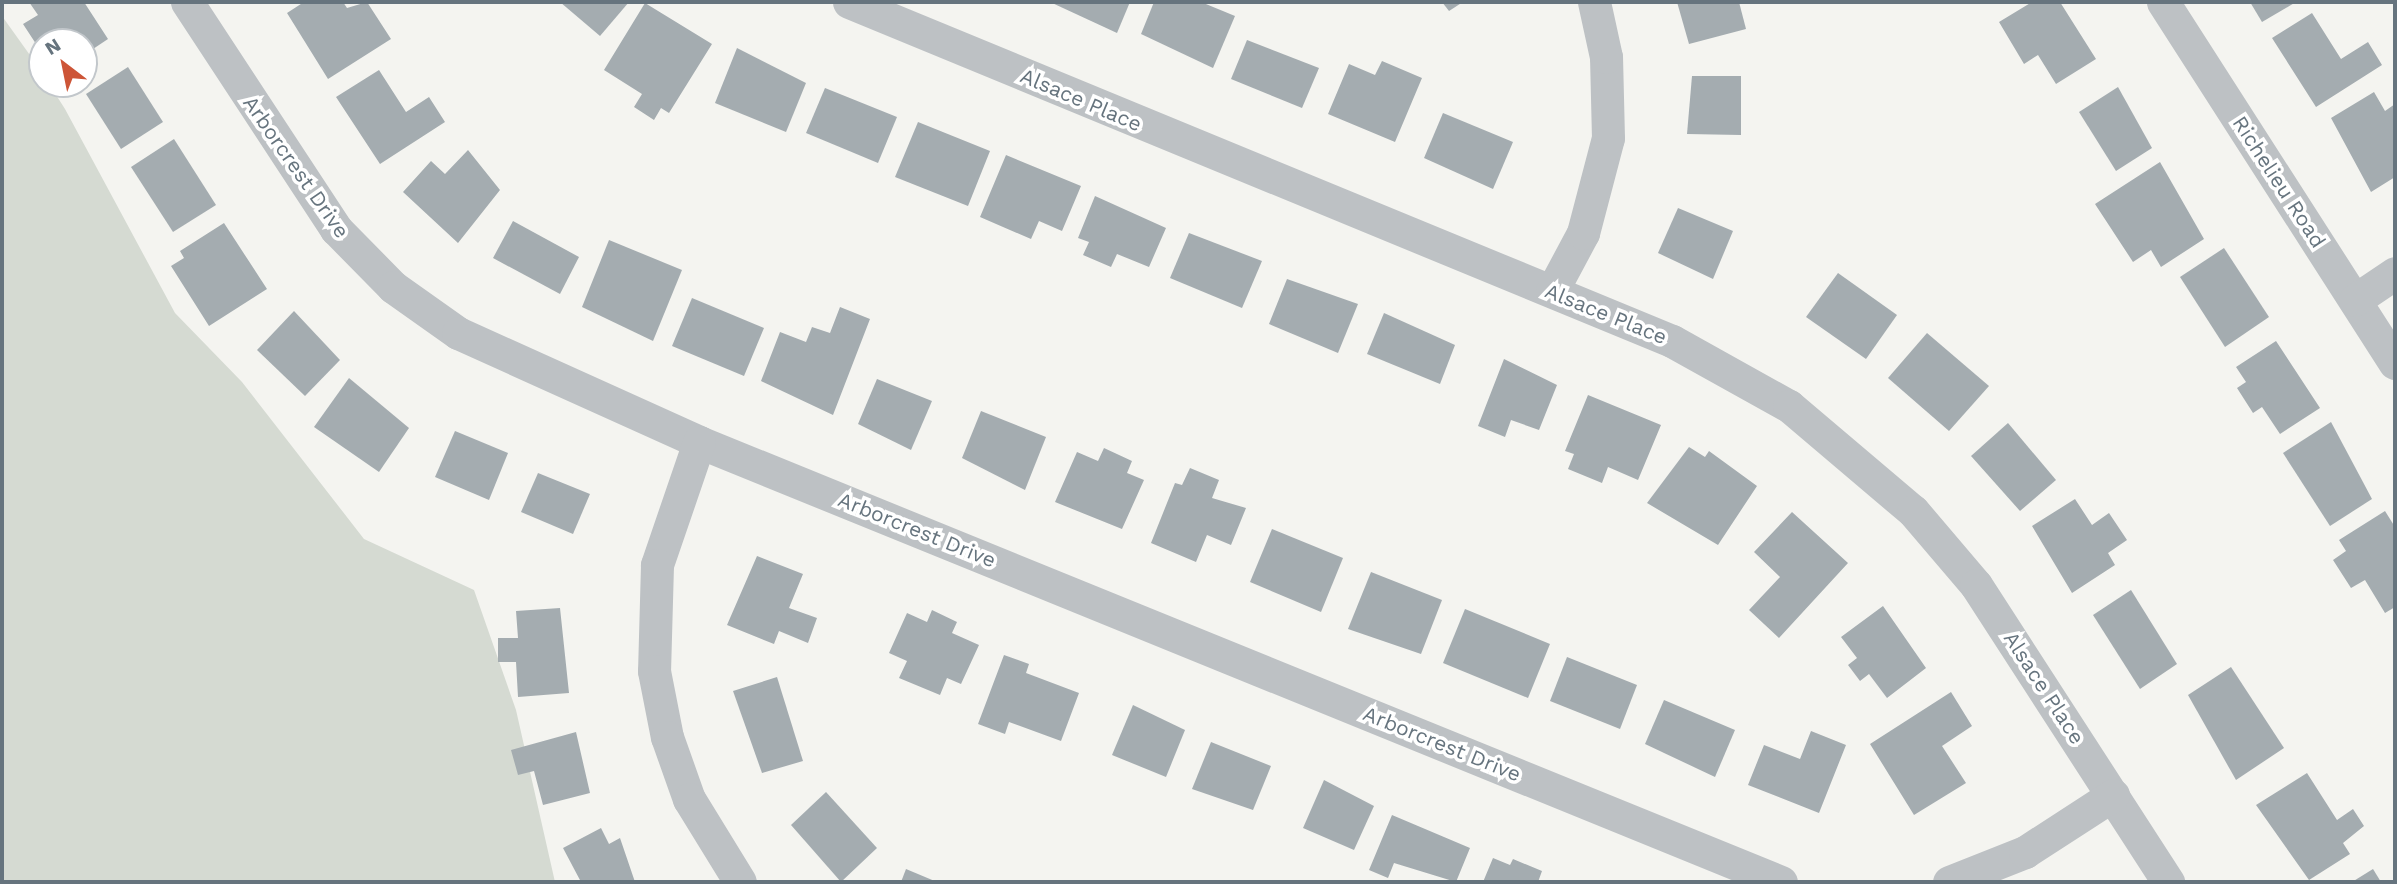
<!DOCTYPE html>
<html>
<head>
<meta charset="utf-8">
<style>
  body { margin:0 }
  #map { position:relative; width:2397px; height:884px; overflow:hidden; background:#f4f4f0; font-family:"Work Sans",sans-serif }
  div>[style] { position:absolute }
  [style*='--x'] { left:calc(var(--x)*1px); top:calc(var(--y)*1px); width:calc(var(--w)*1px); rotate:calc(var(--a)*1deg) }
  .green>* { inset:0; background:#d5dad2 }
  .building>* { inset:0; background:#a4acb0 }
  .minor>* { height:33px; margin:-16.5px; padding:0 16.5px; transform-origin:16.5px; border-radius:16.5px; background:#bdc1c4 }
  span { translate:-50% -50%; white-space:nowrap; text-align:center; line-height:1.15; -webkit-text-stroke:7px #fff; paint-order:stroke }
  .street-label { font-size:21px; color:#66747e }
  .frame { position:absolute; inset:0; border:4px solid #66747e; pointer-events:none }
  .north { position:absolute; left:28px; top:28px; width:70px; height:70px; box-sizing:border-box; background:#fff; border:2px solid #c2c7cb; border-radius:50%; rotate:328deg; font-size:19px; font-weight:700; line-height:28px; text-align:center; color:#66747e }
  .north::after { content:''; display:block; margin:auto; width:24px; height:32px; background:#cd5537; clip-path:polygon(50% 0,100% 100%,50% 72%,0 100%) }
</style>
</head>
<body>
<div id="map">
  <div class="green">
    <i style="clip-path:polygon(2px 16px,42px 72px,42px 84px,49px 84px,65px 109px,175px 313px,242px 382px,364px 539px,474px 590px,516px 710px,555px 882px,2px 882px)"></i>
  </div>
  <div class="building">
    <i style="clip-path:polygon(29px 2px,84px 2px,108px 39px,84px 55px,84px 42px,42px 42px,40px 50px,23px 24px,38px 15px)"></i>
    <i style="clip-path:polygon(304px 2px,343px 2px,347px 8px,367px 2px,391px 39px,328px 79px,287px 13px)"></i>
    <i style="clip-path:polygon(560px 2px,629px 2px,600px 36px)"></i>
    <i style="clip-path:polygon(1050px 2px,1130px 2px,1117px 33px)"></i>
    <i style="clip-path:polygon(1154px 2px,1201px 2px,1235px 16px,1213px 68px,1141px 34px)"></i>
    <i style="clip-path:polygon(1442px 2px,1463px 2px,1449px 11px)"></i>
    <i style="clip-path:polygon(1677px 2px,1739px 2px,1746px 29px,1689px 44px)"></i>
    <i style="clip-path:polygon(2032px 2px,2060px 2px,2096px 59px,2056px 84px,2038px 55px,2024px 64px,1999px 22px)"></i>
    <i style="clip-path:polygon(2250px 2px,2296px 2px,2262px 22px)"></i>
    <i style="clip-path:polygon(645px 3px,712px 44px,669px 113px,661px 108px,654px 120px,634px 107px,642px 94px,604px 70px)"></i>
    <i style="clip-path:polygon(2312px 13px,2341px 59px,2368px 42px,2382px 65px,2316px 107px,2272px 38px)"></i>
    <i style="clip-path:polygon(1247px 40px,1319px 68px,1302px 108px,1231px 79px)"></i>
    <i style="clip-path:polygon(737px 48px,806px 83px,786px 132px,715px 103px)"></i>
    <i style="clip-path:polygon(1382px 61px,1422px 78px,1395px 142px,1328px 114px,1349px 64px,1375px 75px)"></i>
    <i style="clip-path:polygon(128px 67px,163px 122px,121px 149px,86px 94px)"></i>
    <i style="clip-path:polygon(379px 70px,406px 112px,429px 97px,445px 122px,380px 164px,336px 97px)"></i>
    <i style="clip-path:polygon(1692px 76px,1741px 76px,1741px 135px,1687px 134px)"></i>
    <i style="clip-path:polygon(2118px 87px,2152px 148px,2116px 171px,2079px 112px)"></i>
    <i style="clip-path:polygon(825px 88px,897px 117px,878px 163px,806px 133px)"></i>
    <i style="clip-path:polygon(2374px 92px,2385px 111px,2395px 104px,2395px 177px,2371px 192px,2331px 118px)"></i>
    <i style="clip-path:polygon(1443px 113px,1513px 142px,1493px 189px,1424px 158px)"></i>
    <i style="clip-path:polygon(918px 122px,990px 151px,968px 206px,895px 177px)"></i>
    <i style="clip-path:polygon(174px 139px,216px 205px,173px 232px,131px 167px)"></i>
    <i style="clip-path:polygon(468px 150px,500px 190px,458px 243px,403px 192px,431px 161px,445px 174px)"></i>
    <i style="clip-path:polygon(1006px 155px,1081px 186px,1062px 231px,1039px 221px,1031px 239px,980px 217px)"></i>
    <i style="clip-path:polygon(2160px 162px,2204px 239px,2161px 267px,2151px 250px,2133px 262px,2095px 204px)"></i>
    <i style="clip-path:polygon(1095px 196px,1166px 228px,1149px 267px,1117px 254px,1111px 267px,1083px 255px,1089px 242px,1078px 238px)"></i>
    <i style="clip-path:polygon(1678px 208px,1733px 231px,1713px 279px,1658px 253px)"></i>
    <i style="clip-path:polygon(513px 221px,579px 257px,560px 294px,493px 258px)"></i>
    <i style="clip-path:polygon(224px 223px,267px 289px,209px 326px,171px 266px,184px 258px,180px 251px)"></i>
    <i style="clip-path:polygon(1189px 233px,1262px 261px,1242px 308px,1170px 278px)"></i>
    <i style="clip-path:polygon(609px 240px,682px 270px,653px 341px,582px 307px)"></i>
    <i style="clip-path:polygon(2224px 248px,2269px 317px,2225px 347px,2180px 277px)"></i>
    <i style="clip-path:polygon(1838px 273px,1897px 315px,1866px 359px,1806px 317px)"></i>
    <i style="clip-path:polygon(1287px 279px,1358px 304px,1338px 353px,1269px 324px)"></i>
    <i style="clip-path:polygon(692px 298px,764px 328px,744px 376px,672px 346px)"></i>
    <i style="clip-path:polygon(840px 307px,870px 319px,833px 415px,761px 381px,780px 332px,806px 342px,812px 327px,830px 333px)"></i>
    <i style="clip-path:polygon(294px 311px,340px 360px,305px 396px,257px 350px)"></i>
    <i style="clip-path:polygon(1384px 313px,1455px 345px,1440px 384px,1367px 354px)"></i>
    <i style="clip-path:polygon(1927px 333px,1989px 386px,1949px 431px,1888px 378px)"></i>
    <i style="clip-path:polygon(2276px 341px,2320px 408px,2280px 434px,2262px 407px,2253px 413px,2237px 388px,2246px 382px,2236px 367px)"></i>
    <i style="clip-path:polygon(1504px 359px,1557px 385px,1539px 430px,1511px 420px,1505px 437px,1478px 426px)"></i>
    <i style="clip-path:polygon(349px 378px,409px 428px,379px 472px,314px 427px)"></i>
    <i style="clip-path:polygon(877px 379px,932px 401px,911px 450px,858px 424px)"></i>
    <i style="clip-path:polygon(1588px 395px,1661px 425px,1638px 480px,1608px 467px,1602px 483px,1568px 469px,1574px 454px,1565px 451px)"></i>
    <i style="clip-path:polygon(981px 411px,1046px 437px,1025px 490px,962px 458px)"></i>
    <i style="clip-path:polygon(2331px 422px,2372px 499px,2330px 526px,2283px 453px)"></i>
    <i style="clip-path:polygon(2008px 423px,2056px 480px,2020px 511px,1971px 456px)"></i>
    <i style="clip-path:polygon(455px 431px,508px 453px,489px 500px,435px 477px)"></i>
    <i style="clip-path:polygon(1689px 447px,1705px 457px,1709px 451px,1757px 486px,1718px 545px,1647px 503px)"></i>
    <i style="clip-path:polygon(1104px 448px,1132px 461px,1127px 473px,1144px 480px,1122px 529px,1055px 502px,1077px 452px,1098px 461px)"></i>
    <i style="clip-path:polygon(1190px 468px,1219px 480px,1212px 498px,1246px 508px,1231px 545px,1207px 535px,1196px 562px,1151px 543px,1175px 483px,1182px 485px)"></i>
    <i style="clip-path:polygon(538px 473px,590px 494px,573px 534px,521px 512px)"></i>
    <i style="clip-path:polygon(2075px 499px,2092px 525px,2109px 513px,2127px 540px,2108px 553px,2115px 565px,2072px 593px,2032px 526px)"></i>
    <i style="clip-path:polygon(2385px 511px,2395px 527px,2395px 607px,2385px 613px,2365px 580px,2351px 588px,2333px 560px,2346px 551px,2339px 540px)"></i>
    <i style="clip-path:polygon(1792px 512px,1848px 563px,1779px 638px,1749px 610px,1780px 577px,1754px 552px)"></i>
    <i style="clip-path:polygon(1272px 529px,1343px 558px,1321px 612px,1250px 582px)"></i>
    <i style="clip-path:polygon(757px 556px,803px 574px,789px 608px,817px 618px,808px 643px,779px 631px,774px 644px,727px 625px)"></i>
    <i style="clip-path:polygon(1371px 572px,1442px 600px,1421px 654px,1348px 629px)"></i>
    <i style="clip-path:polygon(2131px 590px,2177px 664px,2140px 689px,2093px 615px)"></i>
    <i style="clip-path:polygon(1883px 606px,1926px 668px,1887px 698px,1869px 674px,1860px 681px,1848px 665px,1857px 658px,1841px 637px)"></i>
    <i style="clip-path:polygon(560px 608px,569px 693px,518px 697px,516px 662px,498px 662px,498px 638px,518px 638px,516px 611px)"></i>
    <i style="clip-path:polygon(1465px 609px,1550px 644px,1528px 698px,1443px 663px)"></i>
    <i style="clip-path:polygon(932px 610px,957px 622px,952px 633px,979px 645px,961px 684px,947px 678px,940px 695px,899px 678px,907px 661px,889px 653px,907px 613px,927px 622px)"></i>
    <i style="clip-path:polygon(1004px 655px,1029px 664px,1026px 673px,1079px 693px,1061px 741px,1009px 722px,1005px 734px,978px 724px)"></i>
    <i style="clip-path:polygon(1567px 657px,1637px 685px,1620px 729px,1550px 701px)"></i>
    <i style="clip-path:polygon(2231px 667px,2284px 748px,2236px 780px,2188px 695px)"></i>
    <i style="clip-path:polygon(777px 677px,803px 761px,762px 773px,733px 691px)"></i>
    <i style="clip-path:polygon(1951px 692px,1972px 726px,1942px 746px,1966px 783px,1914px 815px,1870px 744px)"></i>
    <i style="clip-path:polygon(1664px 700px,1735px 730px,1715px 777px,1645px 744px)"></i>
    <i style="clip-path:polygon(1133px 705px,1185px 730px,1166px 777px,1112px 755px)"></i>
    <i style="clip-path:polygon(1811px 731px,1846px 745px,1819px 813px,1748px 785px,1764px 745px,1800px 759px)"></i>
    <i style="clip-path:polygon(576px 732px,590px 793px,543px 805px,534px 771px,518px 775px,511px 750px)"></i>
    <i style="clip-path:polygon(1211px 742px,1271px 766px,1253px 810px,1192px 789px)"></i>
    <i style="clip-path:polygon(2307px 773px,2337px 820px,2353px 809px,2364px 826px,2343px 843px,2350px 854px,2309px 880px,2256px 805px)"></i>
    <i style="clip-path:polygon(1324px 780px,1374px 806px,1354px 850px,1303px 828px)"></i>
    <i style="clip-path:polygon(826px 792px,877px 848px,841px 882px,791px 825px)"></i>
    <i style="clip-path:polygon(1392px 815px,1470px 848px,1456px 882px,1394px 863px,1388px 878px,1369px 870px)"></i>
    <i style="clip-path:polygon(601px 828px,609px 844px,620px 838px,635px 882px,581px 882px,563px 848px)"></i>
    <i style="clip-path:polygon(1493px 858px,1510px 865px,1513px 859px,1542px 871px,1538px 882px,1483px 882px)"></i>
    <i style="clip-path:polygon(906px 869px,937px 882px,901px 882px)"></i>
    <i style="clip-path:polygon(2373px 869px,2381px 882px,2352px 882px)"></i>
  </div>
  <div class="minor">
    <i style="--x:187;--y:2;--w:272;--a:56.7"></i>
    <i style="--x:336;--y:229;--w:81;--a:45.5"></i>
    <i style="--x:393;--y:287;--w:80;--a:35.3"></i>
    <i style="--x:458;--y:333;--w:265;--a:24.3"></i>
    <i style="--x:699;--y:442;--w:1168;--a:22.13"></i>
    <i style="--x:849;--y:2;--w:890;--a:22.39"></i>
    <i style="--x:1672;--y:341;--w:134;--a:29.1"></i>
    <i style="--x:1789;--y:406;--w:162;--a:40.3"></i>
    <i style="--x:1913;--y:511;--w:97;--a:49.6"></i>
    <i style="--x:1976;--y:585;--w:354;--a:57.1"></i>
    <i style="--x:2163;--y:2;--w:429;--a:57.3"></i>
    <i style="--x:1552;--y:291;--w:66;--a:-61.9"></i>
    <i style="--x:1583;--y:233;--w:98;--a:-75.3"></i>
    <i style="--x:1608;--y:138;--w:81;--a:-91.4"></i>
    <i style="--x:1606;--y:57;--w:56;--a:-102.3"></i>
    <i style="--x:2355;--y:300;--w:48;--a:-34"></i>
    <i style="--x:699;--y:442;--w:130;--a:108.9"></i>
    <i style="--x:657;--y:565;--w:106;--a:91.6"></i>
    <i style="--x:654;--y:671;--w:67;--a:78.9"></i>
    <i style="--x:667;--y:737;--w:66;--a:70.5"></i>
    <i style="--x:689;--y:799;--w:97;--a:58.4"></i>
    <i style="--x:1949;--y:882;--w:82;--a:-21.5"></i>
    <i style="--x:2025;--y:852;--w:105;--a:-32.9"></i>
  </div>
  <div class="street-label">
    <span style="left:1081px;top:100px;rotate:23deg">Alsace Place</span>
    <span style="left:296px;top:167px;rotate:55deg">Arborcrest Drive</span>
    <span style="left:2279px;top:182px;rotate:57deg">Richelieu Road</span>
    <span style="left:1606px;top:314px;rotate:22deg">Alsace Place</span>
    <span style="left:917px;top:530px;rotate:22deg">Arborcrest Drive</span>
    <span style="left:2044px;top:688px;rotate:57deg">Alsace Place</span>
    <span style="left:1442px;top:744px;rotate:22deg">Arborcrest Drive</span>
  </div>
  <div class="frame"></div>
  <div class="north">N</div>
</div>
</body>
</html>
